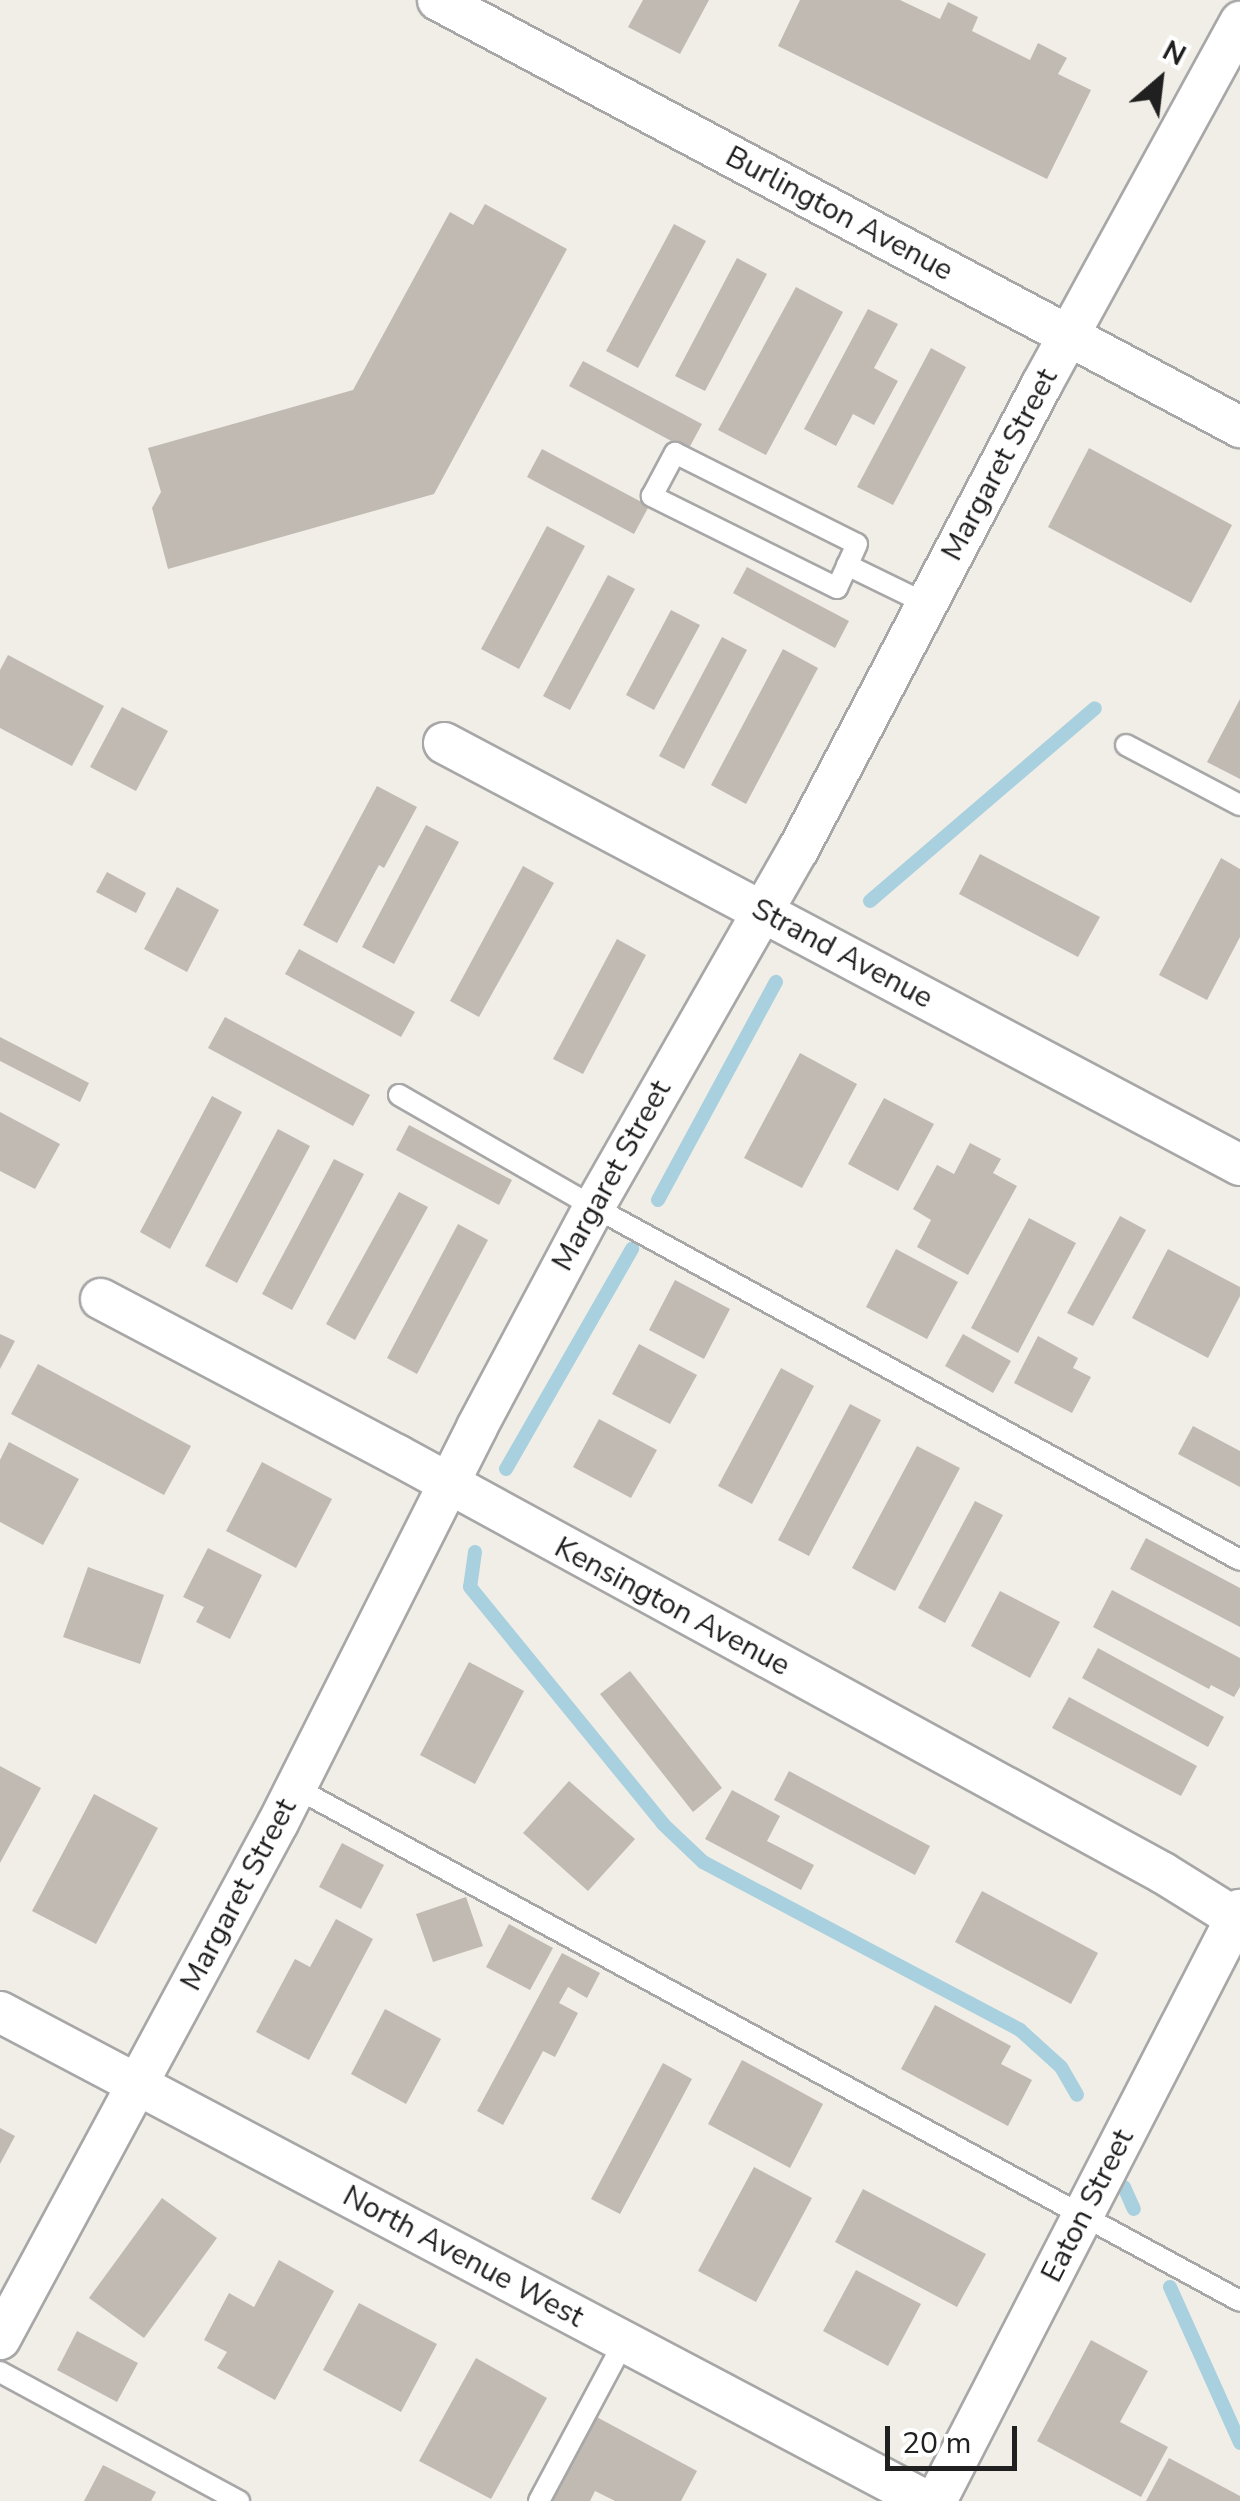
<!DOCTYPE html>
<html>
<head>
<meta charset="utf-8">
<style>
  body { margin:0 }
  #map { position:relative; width:1240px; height:2501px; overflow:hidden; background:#f1eee7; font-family:"Nunito Sans",sans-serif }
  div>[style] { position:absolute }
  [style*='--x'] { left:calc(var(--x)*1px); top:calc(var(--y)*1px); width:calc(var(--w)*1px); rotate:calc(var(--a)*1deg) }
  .stream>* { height:14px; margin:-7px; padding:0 7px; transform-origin:7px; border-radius:7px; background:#a8d0de }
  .building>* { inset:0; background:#c1bab3 }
  .roads { filter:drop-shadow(2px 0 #a7a7a7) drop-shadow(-2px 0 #a7a7a7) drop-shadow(0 2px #a7a7a7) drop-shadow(0 -2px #a7a7a7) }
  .lane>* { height:20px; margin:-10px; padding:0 10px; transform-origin:10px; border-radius:10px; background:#fff }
  .street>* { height:40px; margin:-20px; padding:0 20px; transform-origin:20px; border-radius:20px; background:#fff }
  span { translate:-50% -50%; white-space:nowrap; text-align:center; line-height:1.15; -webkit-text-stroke:8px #fff; paint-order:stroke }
  .street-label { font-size:30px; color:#202020 }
  .north { position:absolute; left:1110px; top:30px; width:100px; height:100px; -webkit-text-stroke:8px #fff; paint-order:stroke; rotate:28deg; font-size:28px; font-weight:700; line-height:40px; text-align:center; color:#202020 }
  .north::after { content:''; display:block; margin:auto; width:35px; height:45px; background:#202020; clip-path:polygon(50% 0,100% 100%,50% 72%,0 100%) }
  .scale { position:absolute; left:885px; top:2426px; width:132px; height:45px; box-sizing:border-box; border:5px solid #202020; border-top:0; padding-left:12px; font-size:30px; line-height:35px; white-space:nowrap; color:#202020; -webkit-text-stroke:8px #fff; paint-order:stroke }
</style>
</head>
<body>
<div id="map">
  <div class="stream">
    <i style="--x:870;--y:901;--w:296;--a:-40.6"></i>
    <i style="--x:658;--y:1200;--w:248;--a:-61.6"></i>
    <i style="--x:506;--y:1469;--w:254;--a:-60.2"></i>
    <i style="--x:475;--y:1552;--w:35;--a:98"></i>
    <i style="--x:470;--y:1587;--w:306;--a:50.8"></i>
    <i style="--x:663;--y:1824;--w:55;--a:43.5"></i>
    <i style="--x:703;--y:1862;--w:359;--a:27.9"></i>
    <i style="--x:1020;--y:2030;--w:55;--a:42.1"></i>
    <i style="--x:1061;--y:2067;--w:32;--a:60"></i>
    <i style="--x:1124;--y:2187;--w:24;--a:66"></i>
    <i style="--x:1170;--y:2287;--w:171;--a:65.8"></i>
  </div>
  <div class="building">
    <i style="clip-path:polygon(643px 0,709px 0,680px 54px,628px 27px)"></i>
    <i style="clip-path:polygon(800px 0,900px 0,940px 19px,948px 2px,978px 17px,972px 31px,1030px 60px,1038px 43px,1067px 58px,1058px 74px,1091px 90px,1047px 179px,778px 46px)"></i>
    <i style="clip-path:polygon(485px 204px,567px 249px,434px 494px,168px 569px,152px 508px,161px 492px,148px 448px,353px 390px,450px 212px,473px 225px)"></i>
    <i style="clip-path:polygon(674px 224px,706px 241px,638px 368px,606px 351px)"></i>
    <i style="clip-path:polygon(737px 258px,767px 274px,705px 391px,675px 376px)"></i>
    <i style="clip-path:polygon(796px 287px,843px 312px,766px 455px,718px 430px)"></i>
    <i style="clip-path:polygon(868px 309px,898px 324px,874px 368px,898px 381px,874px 425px,853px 414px,836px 446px,804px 429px)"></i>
    <i style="clip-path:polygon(931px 348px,966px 367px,893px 505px,857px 487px)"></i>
    <i style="clip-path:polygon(583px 361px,702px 424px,688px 450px,569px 386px)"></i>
    <i style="clip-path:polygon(1089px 448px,1232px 525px,1191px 603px,1048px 527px)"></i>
    <i style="clip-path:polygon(542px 449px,649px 506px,634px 534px,527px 477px)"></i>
    <i style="clip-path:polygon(547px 526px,585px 546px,519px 669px,481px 649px)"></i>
    <i style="clip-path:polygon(747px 567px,849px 621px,835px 648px,733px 593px)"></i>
    <i style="clip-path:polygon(608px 575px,635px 589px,570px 710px,543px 696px)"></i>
    <i style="clip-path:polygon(671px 610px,700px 625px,654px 710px,626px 695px)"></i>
    <i style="clip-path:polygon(722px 637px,747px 650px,684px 769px,659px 756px)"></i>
    <i style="clip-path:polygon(783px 649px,818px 668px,746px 804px,711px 785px)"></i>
    <i style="clip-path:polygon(8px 655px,104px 706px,72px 766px,0 728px,0 670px)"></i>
    <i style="clip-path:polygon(1240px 699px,1240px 779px,1207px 762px)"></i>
    <i style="clip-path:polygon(122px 707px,168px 731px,136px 791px,90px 767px)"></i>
    <i style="clip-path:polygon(377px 786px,417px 807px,384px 868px,379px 865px,337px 943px,303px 925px)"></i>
    <i style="clip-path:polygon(426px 825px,459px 842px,394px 964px,362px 947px)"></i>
    <i style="clip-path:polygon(980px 854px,1100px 917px,1078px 957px,959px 894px)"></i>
    <i style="clip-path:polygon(1221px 858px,1240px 869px,1240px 937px,1207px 1000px,1159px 975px)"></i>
    <i style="clip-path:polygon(523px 866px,554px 883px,479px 1017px,450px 1001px)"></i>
    <i style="clip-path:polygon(107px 872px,146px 893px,136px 913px,96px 892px)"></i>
    <i style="clip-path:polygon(177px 887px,219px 910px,187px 972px,144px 949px)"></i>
    <i style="clip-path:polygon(617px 939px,646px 955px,583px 1074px,553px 1059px)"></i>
    <i style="clip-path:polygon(299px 949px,415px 1012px,401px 1037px,285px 974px)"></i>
    <i style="clip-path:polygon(225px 1017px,370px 1095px,353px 1126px,208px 1048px)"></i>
    <i style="clip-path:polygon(0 1037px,89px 1083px,80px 1102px,0 1061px)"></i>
    <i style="clip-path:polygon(800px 1053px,857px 1084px,802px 1188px,744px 1158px)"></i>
    <i style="clip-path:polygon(212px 1096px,242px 1112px,170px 1249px,140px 1232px)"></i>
    <i style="clip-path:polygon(884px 1098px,934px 1124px,898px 1191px,848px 1164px)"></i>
    <i style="clip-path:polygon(0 1112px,60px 1144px,35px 1189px,0 1171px)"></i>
    <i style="clip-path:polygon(409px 1125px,512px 1180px,499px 1205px,396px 1150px)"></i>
    <i style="clip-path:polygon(278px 1129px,310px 1146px,237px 1283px,205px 1266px)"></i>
    <i style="clip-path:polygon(970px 1143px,1001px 1159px,993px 1173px,1017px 1186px,968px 1275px,917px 1247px,931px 1220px,913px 1209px,937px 1165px,954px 1174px)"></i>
    <i style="clip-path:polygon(334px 1159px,364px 1174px,292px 1310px,262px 1294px)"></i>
    <i style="clip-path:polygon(399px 1192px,428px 1207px,355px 1340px,326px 1324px)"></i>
    <i style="clip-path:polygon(1120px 1216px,1146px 1230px,1093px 1326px,1067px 1313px)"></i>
    <i style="clip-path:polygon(1029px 1218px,1076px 1243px,1018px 1353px,971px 1328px)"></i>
    <i style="clip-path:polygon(458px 1224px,488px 1240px,417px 1374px,387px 1358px)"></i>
    <i style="clip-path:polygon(896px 1249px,958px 1282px,927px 1339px,866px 1307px)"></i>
    <i style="clip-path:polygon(1168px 1249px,1240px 1287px,1240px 1296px,1208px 1358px,1132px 1318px)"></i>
    <i style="clip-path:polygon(675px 1280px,730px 1309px,704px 1359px,649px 1330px)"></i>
    <i style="clip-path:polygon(0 1334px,15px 1341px,0 1369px)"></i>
    <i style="clip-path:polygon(963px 1334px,1011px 1361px,993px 1393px,945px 1366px)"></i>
    <i style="clip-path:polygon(1038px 1336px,1078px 1358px,1073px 1368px,1091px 1377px,1072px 1413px,1014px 1383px)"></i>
    <i style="clip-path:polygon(639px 1344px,697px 1375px,670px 1424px,612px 1394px)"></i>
    <i style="clip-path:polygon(38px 1364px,191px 1446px,164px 1495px,11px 1414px)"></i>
    <i style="clip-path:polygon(781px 1368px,814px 1386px,752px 1504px,718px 1486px)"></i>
    <i style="clip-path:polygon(850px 1404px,881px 1420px,809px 1556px,778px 1540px)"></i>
    <i style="clip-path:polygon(599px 1419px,657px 1450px,631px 1498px,573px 1467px)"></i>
    <i style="clip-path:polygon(1193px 1426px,1240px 1451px,1240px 1487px,1178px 1454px)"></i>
    <i style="clip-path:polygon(9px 1442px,79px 1479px,43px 1545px,0 1522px,0 1460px)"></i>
    <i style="clip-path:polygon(917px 1446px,960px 1468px,895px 1591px,852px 1568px)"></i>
    <i style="clip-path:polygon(262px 1462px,332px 1499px,296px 1568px,226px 1531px)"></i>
    <i style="clip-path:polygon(975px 1501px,1003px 1515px,945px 1623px,918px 1608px)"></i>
    <i style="clip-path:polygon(1146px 1538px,1240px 1588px,1240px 1627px,1130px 1569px)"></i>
    <i style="clip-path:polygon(208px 1548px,262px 1575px,230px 1639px,196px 1622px,204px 1607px,183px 1597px)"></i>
    <i style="clip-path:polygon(88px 1567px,164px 1595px,140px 1664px,63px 1637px)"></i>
    <i style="clip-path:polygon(1112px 1590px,1240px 1658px,1240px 1687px,1234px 1697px,1211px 1685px,1209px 1689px,1093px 1627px)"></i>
    <i style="clip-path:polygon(1000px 1591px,1060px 1622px,1030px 1678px,971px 1646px)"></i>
    <i style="clip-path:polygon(1098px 1648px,1224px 1717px,1208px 1747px,1082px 1678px)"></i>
    <i style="clip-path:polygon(469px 1662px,524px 1691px,475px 1784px,420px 1755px)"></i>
    <i style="clip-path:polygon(630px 1671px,722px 1788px,693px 1812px,600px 1694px)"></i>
    <i style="clip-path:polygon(1069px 1697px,1197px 1766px,1181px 1796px,1052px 1728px)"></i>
    <i style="clip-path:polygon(0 1766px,41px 1788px,0 1863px)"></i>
    <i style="clip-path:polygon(789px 1771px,930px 1846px,915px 1875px,774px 1800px)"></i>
    <i style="clip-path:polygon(569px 1781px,635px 1839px,588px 1891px,523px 1833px)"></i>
    <i style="clip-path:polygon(732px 1790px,780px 1816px,767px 1841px,814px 1865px,801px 1890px,705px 1839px)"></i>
    <i style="clip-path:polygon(94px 1794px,158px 1828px,96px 1944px,32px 1911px)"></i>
    <i style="clip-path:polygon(342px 1843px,384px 1865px,361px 1909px,319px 1887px)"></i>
    <i style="clip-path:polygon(982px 1891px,1098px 1953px,1071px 2004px,955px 1942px)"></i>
    <i style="clip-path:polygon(466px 1897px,483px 1946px,433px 1962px,416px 1914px)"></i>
    <i style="clip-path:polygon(336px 1919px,373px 1939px,309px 2060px,256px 2032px,295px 1959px,310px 1967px)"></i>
    <i style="clip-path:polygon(509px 1924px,553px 1948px,530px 1990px,486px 1967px)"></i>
    <i style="clip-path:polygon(562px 1953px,600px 1973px,587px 1998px,568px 1987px,559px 2003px,578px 2013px,555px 2057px,543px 2051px,503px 2125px,477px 2111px)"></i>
    <i style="clip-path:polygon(935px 2005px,1011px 2046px,1001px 2064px,1032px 2080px,1008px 2126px,901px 2069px)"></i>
    <i style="clip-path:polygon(385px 2009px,441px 2039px,406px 2104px,351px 2074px)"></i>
    <i style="clip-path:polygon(742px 2060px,823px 2104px,790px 2168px,708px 2124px)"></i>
    <i style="clip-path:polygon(663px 2063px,692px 2079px,620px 2214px,591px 2199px)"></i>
    <i style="clip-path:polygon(0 2128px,15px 2136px,0 2164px)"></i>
    <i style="clip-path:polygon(754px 2167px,812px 2198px,756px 2302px,698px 2271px)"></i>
    <i style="clip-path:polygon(863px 2189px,986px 2254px,957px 2307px,835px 2242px)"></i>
    <i style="clip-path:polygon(162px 2198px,217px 2238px,144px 2338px,89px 2298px)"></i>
    <i style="clip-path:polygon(279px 2260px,334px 2291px,275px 2400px,217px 2368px,227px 2352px,204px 2340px,229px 2293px,254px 2307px)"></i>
    <i style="clip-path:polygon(856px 2270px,921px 2304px,888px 2366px,823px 2331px)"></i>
    <i style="clip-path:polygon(359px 2303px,437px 2344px,401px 2412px,323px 2370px)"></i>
    <i style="clip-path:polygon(77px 2331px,138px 2363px,117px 2402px,57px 2370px)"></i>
    <i style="clip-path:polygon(1091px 2340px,1148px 2371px,1120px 2422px,1168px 2447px,1141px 2497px,1037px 2441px)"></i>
    <i style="clip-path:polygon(476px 2358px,547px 2398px,491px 2499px,419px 2461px)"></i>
    <i style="clip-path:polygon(593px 2415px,697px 2471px,681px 2501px,615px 2501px,595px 2491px,590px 2501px,547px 2501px)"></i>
    <i style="clip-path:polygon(1169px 2458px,1240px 2496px,1240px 2501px,1146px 2501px)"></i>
    <i style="clip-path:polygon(103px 2465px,156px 2492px,151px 2501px,84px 2501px)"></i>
  </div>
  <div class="roads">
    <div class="lane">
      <i style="--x:675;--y:453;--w:203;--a:26.6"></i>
      <i style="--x:857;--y:544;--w:48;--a:114.4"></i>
      <i style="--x:837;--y:588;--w:207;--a:-153.6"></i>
      <i style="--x:652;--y:496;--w:49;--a:-61.9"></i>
      <i style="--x:847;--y:565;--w:89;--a:26"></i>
      <i style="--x:1126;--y:745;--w:129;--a:27.8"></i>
      <i style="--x:399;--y:1095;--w:225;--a:29.9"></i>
      <i style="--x:594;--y:1207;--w:736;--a:28.65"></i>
      <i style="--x:296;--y:1788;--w:1074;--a:28.52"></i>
      <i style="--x:0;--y:2372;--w:272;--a:28.4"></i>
      <i style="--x:539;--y:2501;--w:180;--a:-61.9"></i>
    </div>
    <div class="street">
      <i style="--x:438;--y:0;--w:909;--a:28.03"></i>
      <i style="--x:444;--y:743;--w:901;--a:27.93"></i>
      <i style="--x:101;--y:1299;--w:335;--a:27.8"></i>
      <i style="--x:397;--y:1455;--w:873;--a:28.62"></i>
      <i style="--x:1163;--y:1873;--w:91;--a:31.9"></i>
      <i style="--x:0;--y:2012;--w:1047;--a:27.84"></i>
      <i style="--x:0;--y:2339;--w:586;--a:-61.69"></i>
      <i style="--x:278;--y:1823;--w:443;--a:-63.3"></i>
      <i style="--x:477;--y:1427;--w:249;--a:-62"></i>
      <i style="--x:594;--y:1207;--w:411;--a:-60.3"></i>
      <i style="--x:798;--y:850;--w:526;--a:-62.36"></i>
      <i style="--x:1042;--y:384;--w:413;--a:-61.3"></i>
      <i style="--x:936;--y:2501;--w:665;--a:-62.78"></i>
    </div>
  </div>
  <div class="street-label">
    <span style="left:839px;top:214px;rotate:28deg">Burlington Avenue</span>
    <span style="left:1000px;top:465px;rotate:-62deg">Margaret Street</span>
    <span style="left:842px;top:954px;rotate:28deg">Strand Avenue</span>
    <span style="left:612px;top:1176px;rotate:-61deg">Margaret Street</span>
    <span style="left:672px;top:1607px;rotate:28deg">Kensington Avenue</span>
    <span style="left:239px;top:1895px;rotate:-62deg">Margaret Street</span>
    <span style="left:1088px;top:2206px;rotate:-63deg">Eaton Street</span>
    <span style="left:463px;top:2257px;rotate:28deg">North Avenue West</span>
  </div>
  <div class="north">N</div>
  <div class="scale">20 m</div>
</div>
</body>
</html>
